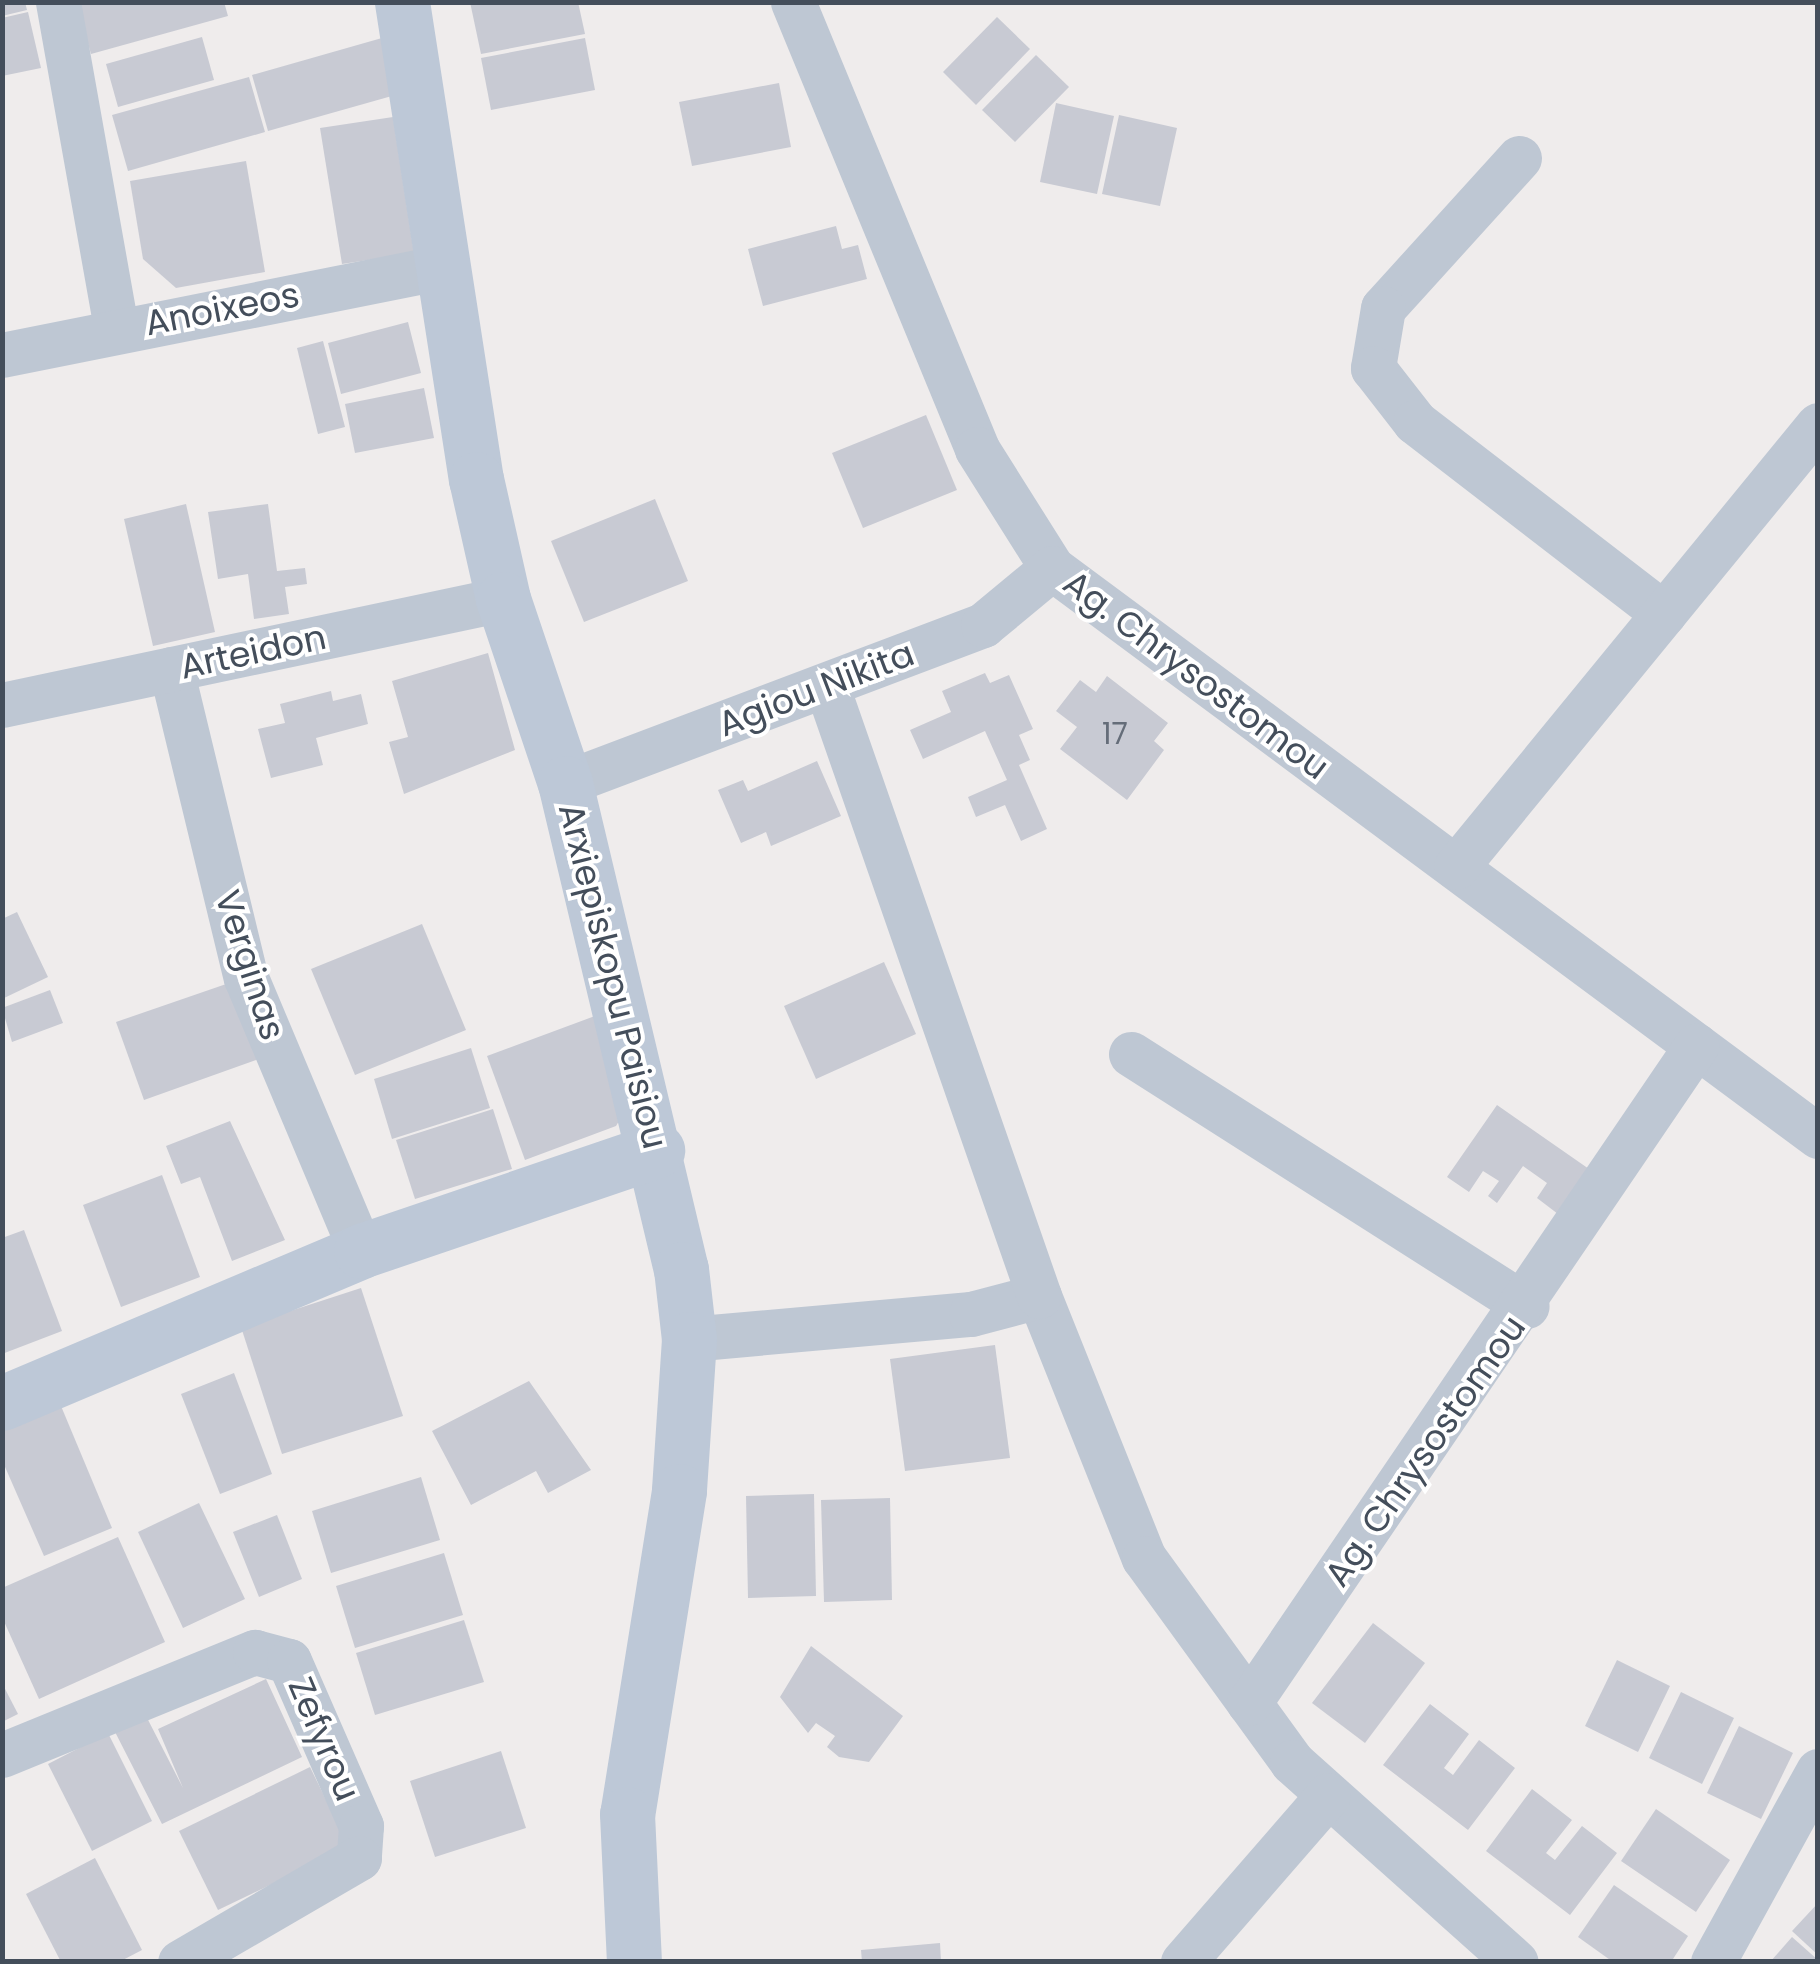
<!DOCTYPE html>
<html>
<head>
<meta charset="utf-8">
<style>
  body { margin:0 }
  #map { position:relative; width:1820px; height:1964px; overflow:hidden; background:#efecec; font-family:Poppins,sans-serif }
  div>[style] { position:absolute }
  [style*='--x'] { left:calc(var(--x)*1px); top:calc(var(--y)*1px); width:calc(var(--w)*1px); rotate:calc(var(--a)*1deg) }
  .building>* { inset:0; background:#c8cad3 }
  .street>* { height:45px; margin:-22.5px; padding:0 22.5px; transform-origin:22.5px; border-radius:22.5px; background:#bec7d3 }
  .secondary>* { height:55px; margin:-27.5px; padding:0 27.5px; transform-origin:27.5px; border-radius:27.5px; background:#bdc8d7 }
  span { translate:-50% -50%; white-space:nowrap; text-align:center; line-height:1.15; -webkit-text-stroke:8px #fff; paint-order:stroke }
  .number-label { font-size:30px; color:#656d79 }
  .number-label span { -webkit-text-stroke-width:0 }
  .street-label { font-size:35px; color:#444e5b }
  .frame { position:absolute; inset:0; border:5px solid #444e5b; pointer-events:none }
</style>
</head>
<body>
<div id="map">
  <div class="building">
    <i style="clip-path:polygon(2px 2px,25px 2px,27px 10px,2px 16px)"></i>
    <i style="clip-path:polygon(76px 2px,224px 2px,228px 16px,91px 54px)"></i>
    <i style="clip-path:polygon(470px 2px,578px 2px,585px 34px,481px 54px)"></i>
    <i style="clip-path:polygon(28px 12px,41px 68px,2px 76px,2px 18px)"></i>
    <i style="clip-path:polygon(997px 17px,1030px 49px,976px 105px,943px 72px)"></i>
    <i style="clip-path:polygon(389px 36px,406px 92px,268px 131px,252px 75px)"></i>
    <i style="clip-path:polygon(202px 37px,214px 80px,118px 107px,106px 64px)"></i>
    <i style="clip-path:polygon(585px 38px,595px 90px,491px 110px,481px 58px)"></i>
    <i style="clip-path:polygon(1036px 55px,1069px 87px,1015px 142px,982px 110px)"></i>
    <i style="clip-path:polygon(249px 77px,265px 132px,128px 171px,112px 115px)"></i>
    <i style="clip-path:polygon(779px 83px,791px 147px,692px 166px,679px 102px)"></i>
    <i style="clip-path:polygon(1056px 103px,1114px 116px,1097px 194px,1040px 182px)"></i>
    <i style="clip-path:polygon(1119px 115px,1177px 128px,1160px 206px,1102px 194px)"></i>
    <i style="clip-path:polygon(393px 117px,414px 253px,342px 264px,320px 128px)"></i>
    <i style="clip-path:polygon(246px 161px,265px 272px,176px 288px,143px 259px,130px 181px)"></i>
    <i style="clip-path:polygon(836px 226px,842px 249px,858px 245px,867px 279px,763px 306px,748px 249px)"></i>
    <i style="clip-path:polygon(408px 322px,421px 373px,341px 394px,328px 343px)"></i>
    <i style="clip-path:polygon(323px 341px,345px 427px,318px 434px,297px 348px)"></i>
    <i style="clip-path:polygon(424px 388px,434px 438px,355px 453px,345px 404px)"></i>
    <i style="clip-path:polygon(926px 415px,957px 490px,863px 528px,832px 453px)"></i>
    <i style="clip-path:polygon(655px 499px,688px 581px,584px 622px,551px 541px)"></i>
    <i style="clip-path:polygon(186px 504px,215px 632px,153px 646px,124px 519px)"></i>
    <i style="clip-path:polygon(268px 504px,277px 571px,305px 568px,307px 584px,285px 587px,289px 614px,254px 619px,248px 574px,218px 579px,208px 512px)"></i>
    <i style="clip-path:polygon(488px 653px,515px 750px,404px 794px,389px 742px,408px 737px,392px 681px)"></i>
    <i style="clip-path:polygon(985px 673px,990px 683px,1009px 675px,1033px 729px,1019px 735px,1030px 760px,1019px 765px,1047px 829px,1021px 841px,1005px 805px,976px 817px,968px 797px,1007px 780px,985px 731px,923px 759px,910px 730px,951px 712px,942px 691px)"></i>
    <i style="clip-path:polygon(1107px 676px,1168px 723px,1154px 741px,1164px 750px,1127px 800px,1060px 749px,1077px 727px,1056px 711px,1080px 680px,1096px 692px)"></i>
    <i style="clip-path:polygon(331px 691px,333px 701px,361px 694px,368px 724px,316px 738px,323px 765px,271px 778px,258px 729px,285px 723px,280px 704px)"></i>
    <i style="clip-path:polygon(817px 761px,841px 816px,771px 846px,766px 832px,741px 843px,718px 790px,743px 780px,748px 791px)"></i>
    <i style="clip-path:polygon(17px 912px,48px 977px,2px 999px,2px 919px)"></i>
    <i style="clip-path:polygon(422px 924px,466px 1030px,355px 1075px,311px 969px)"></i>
    <i style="clip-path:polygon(884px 962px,916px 1034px,816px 1079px,784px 1006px)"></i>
    <i style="clip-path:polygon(232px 982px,259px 1059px,144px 1100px,116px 1022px)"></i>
    <i style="clip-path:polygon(50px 990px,63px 1023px,12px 1042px,2px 1008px)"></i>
    <i style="clip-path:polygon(603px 1013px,628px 1106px,616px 1126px,525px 1160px,487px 1056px)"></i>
    <i style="clip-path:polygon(471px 1048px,490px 1108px,392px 1139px,374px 1079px)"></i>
    <i style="clip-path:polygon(1497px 1105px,1589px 1169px,1558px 1214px,1537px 1198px,1547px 1183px,1523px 1166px,1497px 1203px,1488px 1196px,1499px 1181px,1483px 1171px,1469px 1192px,1447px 1177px)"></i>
    <i style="clip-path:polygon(493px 1109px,512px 1169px,415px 1199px,396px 1140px)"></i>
    <i style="clip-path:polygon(230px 1121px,285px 1240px,232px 1261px,200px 1177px,181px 1184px,166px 1146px)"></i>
    <i style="clip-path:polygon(162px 1175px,200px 1277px,121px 1307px,83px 1205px)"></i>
    <i style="clip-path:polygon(24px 1230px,62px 1331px,2px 1354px,2px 1238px)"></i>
    <i style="clip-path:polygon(361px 1288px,403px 1416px,282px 1454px,241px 1327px)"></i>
    <i style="clip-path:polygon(995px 1345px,1010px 1458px,905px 1471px,890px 1359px)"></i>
    <i style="clip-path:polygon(234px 1373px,272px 1474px,220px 1494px,181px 1394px)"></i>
    <i style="clip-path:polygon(529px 1381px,591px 1470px,548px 1493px,536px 1471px,471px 1505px,432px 1431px)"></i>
    <i style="clip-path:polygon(61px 1406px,112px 1528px,44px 1556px,2px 1460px,2px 1431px)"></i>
    <i style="clip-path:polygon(421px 1477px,440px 1540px,331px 1573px,312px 1511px)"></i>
    <i style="clip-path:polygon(814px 1494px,816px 1596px,748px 1598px,746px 1496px)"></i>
    <i style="clip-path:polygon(890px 1498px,892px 1600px,824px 1602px,821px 1500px)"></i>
    <i style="clip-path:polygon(199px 1503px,245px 1599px,183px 1628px,138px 1532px)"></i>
    <i style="clip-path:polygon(277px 1515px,302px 1579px,259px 1597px,233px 1532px)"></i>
    <i style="clip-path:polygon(118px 1537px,165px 1642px,39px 1699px,2px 1617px,2px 1588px)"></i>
    <i style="clip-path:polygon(444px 1553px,463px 1615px,355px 1648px,336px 1586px)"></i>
    <i style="clip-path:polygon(464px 1620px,484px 1682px,375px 1715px,356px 1653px)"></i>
    <i style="clip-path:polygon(1373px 1623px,1425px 1663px,1365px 1743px,1312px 1703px)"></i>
    <i style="clip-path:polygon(811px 1646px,903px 1716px,869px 1762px,839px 1757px,827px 1747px,835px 1736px,816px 1723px,808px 1733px,780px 1697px)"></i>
    <i style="clip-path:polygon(1617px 1660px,1670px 1686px,1638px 1752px,1585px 1726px)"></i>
    <i style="clip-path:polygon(266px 1679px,302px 1757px,162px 1824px,113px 1728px,144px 1712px,183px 1788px,158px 1729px)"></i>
    <i style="clip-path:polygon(2px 1683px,18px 1714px,2px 1722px)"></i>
    <i style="clip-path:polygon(1681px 1692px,1734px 1718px,1702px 1784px,1649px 1758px)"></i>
    <i style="clip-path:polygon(1430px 1704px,1469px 1734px,1444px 1768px,1453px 1775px,1479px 1740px,1515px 1768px,1468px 1830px,1383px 1765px)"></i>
    <i style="clip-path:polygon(1739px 1726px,1793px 1753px,1761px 1819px,1707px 1793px)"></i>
    <i style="clip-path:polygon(108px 1733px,152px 1821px,92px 1851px,48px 1764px)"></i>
    <i style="clip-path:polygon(501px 1751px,526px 1828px,435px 1857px,410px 1781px)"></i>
    <i style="clip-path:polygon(310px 1767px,349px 1847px,218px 1910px,179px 1831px)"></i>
    <i style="clip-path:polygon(1532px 1789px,1572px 1820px,1546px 1853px,1555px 1860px,1582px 1826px,1617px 1853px,1570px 1915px,1486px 1851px)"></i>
    <i style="clip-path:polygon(1656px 1809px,1730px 1860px,1696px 1912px,1621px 1861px)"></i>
    <i style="clip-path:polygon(95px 1858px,142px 1950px,119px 1962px,61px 1962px,26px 1894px)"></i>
    <i style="clip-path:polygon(1614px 1885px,1688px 1936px,1671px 1962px,1613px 1962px,1578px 1937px)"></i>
    <i style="clip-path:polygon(1818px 1903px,1818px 1955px,1792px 1931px)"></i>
    <i style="clip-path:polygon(1792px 1937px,1818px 1960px,1818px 1962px,1770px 1962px)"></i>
    <i style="clip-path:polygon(940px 1943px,941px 1962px,862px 1962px,861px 1950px)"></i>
  </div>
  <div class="street">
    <i style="--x:58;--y:2;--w:332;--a:79.9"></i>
    <i style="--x:793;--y:2;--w:483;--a:67.6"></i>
    <i style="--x:977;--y:449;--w:141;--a:57.8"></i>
    <i style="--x:1052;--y:568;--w:954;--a:36.56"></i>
    <i style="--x:1519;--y:158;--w:202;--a:132.2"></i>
    <i style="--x:1383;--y:308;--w:61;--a:99.5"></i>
    <i style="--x:1373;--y:368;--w:68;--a:52.1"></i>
    <i style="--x:1415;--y:422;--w:314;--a:37.6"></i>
    <i style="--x:2;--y:355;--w:450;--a:-11.3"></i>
    <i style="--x:171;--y:669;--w:318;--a:76.4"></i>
    <i style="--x:246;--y:978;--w:296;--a:67.2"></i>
    <i style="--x:2;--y:705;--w:512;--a:-11.95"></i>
    <i style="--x:565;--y:783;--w:447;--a:-20.7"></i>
    <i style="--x:983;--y:625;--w:89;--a:-39.6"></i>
    <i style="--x:1456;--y:867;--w:571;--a:-50.68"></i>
    <i style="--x:1131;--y:1054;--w:469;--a:32.5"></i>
    <i style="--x:1039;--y:1296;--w:282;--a:68.2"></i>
    <i style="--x:1144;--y:1558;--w:252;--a:54"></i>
    <i style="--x:1292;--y:1762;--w:300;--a:41.8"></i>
    <i style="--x:689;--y:1339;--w:283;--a:-5.1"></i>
    <i style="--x:971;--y:1314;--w:70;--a:-14.8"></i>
    <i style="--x:1039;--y:1296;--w:645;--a:-109.19"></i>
    <i style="--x:1249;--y:1703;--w:795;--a:-55.77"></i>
    <i style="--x:2;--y:1755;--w:273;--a:-22.2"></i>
    <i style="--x:255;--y:1652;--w:35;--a:15"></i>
    <i style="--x:289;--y:1661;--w:180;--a:66.4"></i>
    <i style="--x:361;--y:1826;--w:32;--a:94"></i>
    <i style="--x:359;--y:1858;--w:207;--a:149.8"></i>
    <i style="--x:1183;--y:1962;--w:221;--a:-49"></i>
    <i style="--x:1713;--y:1962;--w:218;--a:-61.2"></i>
  </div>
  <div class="secondary">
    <i style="--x:402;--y:2;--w:483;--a:81.2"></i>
    <i style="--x:476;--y:479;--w:123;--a:77.3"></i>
    <i style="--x:503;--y:599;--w:194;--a:71.4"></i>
    <i style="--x:565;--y:783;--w:500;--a:76.6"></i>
    <i style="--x:681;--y:1269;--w:70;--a:83.5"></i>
    <i style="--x:689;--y:1339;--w:152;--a:93.8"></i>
    <i style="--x:679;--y:1491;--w:327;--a:99.1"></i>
    <i style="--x:627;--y:1814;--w:148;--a:87.3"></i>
    <i style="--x:2;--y:1403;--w:390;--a:-22.9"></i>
    <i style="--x:361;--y:1251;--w:313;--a:-18.8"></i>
  </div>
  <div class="number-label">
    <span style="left:1115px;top:734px">17</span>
  </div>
  <div class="street-label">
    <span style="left:222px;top:309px;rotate:-11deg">Anoixeos</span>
    <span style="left:253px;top:652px;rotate:-12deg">Arteidon</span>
    <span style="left:1196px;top:675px;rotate:37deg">Ag. Chrysostomou</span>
    <span style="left:816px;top:689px;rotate:-21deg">Agiou Nikita</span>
    <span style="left:250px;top:965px;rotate:72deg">Verginas</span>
    <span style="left:613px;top:976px;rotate:76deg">Arxiepiskopu Paisiou</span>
    <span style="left:1425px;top:1451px;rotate:-55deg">Ag. Chrysostomou</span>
    <span style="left:324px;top:1739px;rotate:67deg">Zefyrou</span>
  </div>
  <div class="frame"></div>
</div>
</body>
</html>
